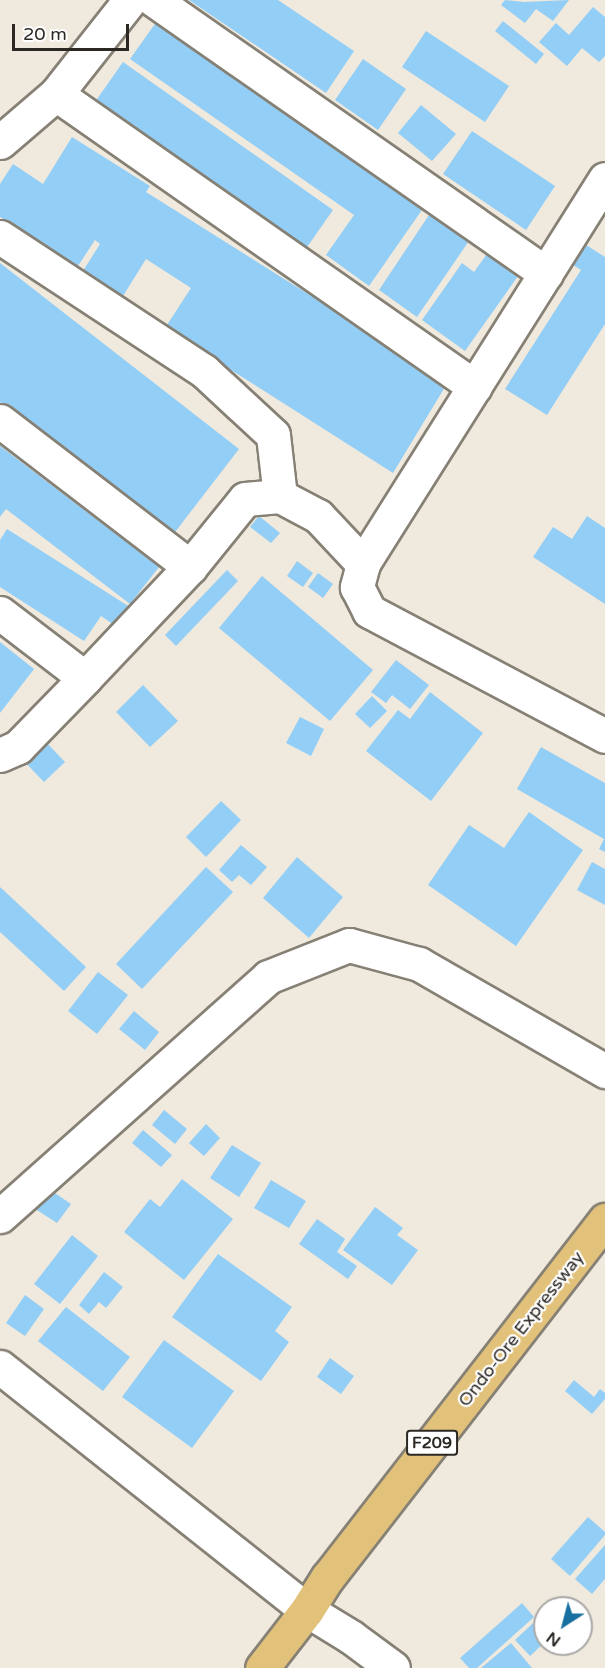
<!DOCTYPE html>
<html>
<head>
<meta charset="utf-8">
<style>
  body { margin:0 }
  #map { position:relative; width:605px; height:1668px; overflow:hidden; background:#f0e9dd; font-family:"Varela Round",sans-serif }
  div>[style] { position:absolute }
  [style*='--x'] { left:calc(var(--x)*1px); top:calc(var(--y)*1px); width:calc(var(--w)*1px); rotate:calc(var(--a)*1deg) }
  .building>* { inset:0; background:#93cef6 }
  .roads { filter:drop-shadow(2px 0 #868075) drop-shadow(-2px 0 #868075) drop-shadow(0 2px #868075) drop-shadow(0 -2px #868075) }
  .minor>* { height:33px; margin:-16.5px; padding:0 16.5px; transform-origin:16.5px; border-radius:16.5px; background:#fff }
  .primary>* { height:33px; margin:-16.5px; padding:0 16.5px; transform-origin:16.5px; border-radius:16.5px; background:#e2c27a }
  span { translate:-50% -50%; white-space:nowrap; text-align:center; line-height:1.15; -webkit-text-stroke:4.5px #fff; paint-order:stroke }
  .shield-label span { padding:2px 4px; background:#fff; border:2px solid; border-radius:4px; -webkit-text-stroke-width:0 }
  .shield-label { font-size:16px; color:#2b2824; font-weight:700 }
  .street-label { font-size:18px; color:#2b2824 }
  .north { position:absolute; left:533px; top:1596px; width:60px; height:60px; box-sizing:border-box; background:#fff; border:2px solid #aaa9a7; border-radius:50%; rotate:216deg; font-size:16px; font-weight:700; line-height:24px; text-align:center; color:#2b2824 }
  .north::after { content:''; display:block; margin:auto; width:21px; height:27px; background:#1870a0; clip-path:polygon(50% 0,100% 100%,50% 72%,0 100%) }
  .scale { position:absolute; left:12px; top:24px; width:117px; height:27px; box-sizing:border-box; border:3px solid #2b2824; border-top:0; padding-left:8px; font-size:18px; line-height:21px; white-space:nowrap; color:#2b2824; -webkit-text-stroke:4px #fff; paint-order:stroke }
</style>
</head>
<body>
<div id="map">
  <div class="building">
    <i style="clip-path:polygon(189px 0,278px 0,354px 51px,326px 93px)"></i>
    <i style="clip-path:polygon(505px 0,524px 2px,569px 0,553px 21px,536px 9px,525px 23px,501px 5px)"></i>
    <i style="clip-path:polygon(593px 7px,605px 17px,605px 56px,599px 62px,582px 48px,567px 66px,539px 42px,556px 23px,569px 35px)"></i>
    <i style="clip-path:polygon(157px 21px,424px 207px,369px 286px,326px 255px,354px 215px,130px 59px)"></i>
    <i style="clip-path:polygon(503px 21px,544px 54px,536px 64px,495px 31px)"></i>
    <i style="clip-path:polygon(426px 31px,509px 86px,485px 122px,402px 67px)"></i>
    <i style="clip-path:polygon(363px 59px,406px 89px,378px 130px,335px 100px)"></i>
    <i style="clip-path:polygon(123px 62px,333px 210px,305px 250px,95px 102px)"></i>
    <i style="clip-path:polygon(421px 105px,456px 134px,432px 161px,398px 133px)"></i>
    <i style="clip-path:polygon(472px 131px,555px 186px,526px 230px,443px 174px)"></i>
    <i style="clip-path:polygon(72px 137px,150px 186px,146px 192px,448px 382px,393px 473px,165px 328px,191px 288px,146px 259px,123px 296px,83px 271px,100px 244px,95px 240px,78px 266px,0 217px,0 184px,13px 164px,43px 184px)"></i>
    <i style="clip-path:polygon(433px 209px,473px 235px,417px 317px,379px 290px)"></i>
    <i style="clip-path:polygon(583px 243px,605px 257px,605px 324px,547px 415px,505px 389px,581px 270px,570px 263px)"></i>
    <i style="clip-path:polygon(492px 247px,523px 269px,465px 351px,422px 320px,462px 263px,474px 272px)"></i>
    <i style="clip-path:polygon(0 263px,239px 449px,172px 536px,0 402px)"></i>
    <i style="clip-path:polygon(0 446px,159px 567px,130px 604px,6px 509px,0 517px)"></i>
    <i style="clip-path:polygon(259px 516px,280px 533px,271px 543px,250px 527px)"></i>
    <i style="clip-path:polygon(587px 516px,605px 528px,605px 604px,533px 557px,553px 527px,572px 539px)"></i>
    <i style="clip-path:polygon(7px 529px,133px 609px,120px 629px,101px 616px,84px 641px,0 587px,0 540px)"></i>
    <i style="clip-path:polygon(297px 561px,313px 573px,303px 587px,287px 576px)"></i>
    <i style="clip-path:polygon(227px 570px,238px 581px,176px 646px,165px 635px)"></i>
    <i style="clip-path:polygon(318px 573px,333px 584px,323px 598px,308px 587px)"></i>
    <i style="clip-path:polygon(262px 576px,373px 670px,330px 721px,219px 628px)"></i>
    <i style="clip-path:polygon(0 642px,34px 669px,0 713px)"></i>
    <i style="clip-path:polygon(396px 660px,429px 685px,410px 709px,392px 695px,386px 703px,371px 692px)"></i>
    <i style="clip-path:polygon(143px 685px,178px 721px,150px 747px,116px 712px)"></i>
    <i style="clip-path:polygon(430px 692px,483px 733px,431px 801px,366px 751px,398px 710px,410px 719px)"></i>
    <i style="clip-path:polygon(372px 696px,387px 711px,370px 728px,355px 714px)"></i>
    <i style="clip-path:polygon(300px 717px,324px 729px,311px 756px,286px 743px)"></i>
    <i style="clip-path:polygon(43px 739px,65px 762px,44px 782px,22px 759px)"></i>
    <i style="clip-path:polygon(541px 747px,605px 783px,605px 852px,599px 849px,604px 839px,517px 789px)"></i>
    <i style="clip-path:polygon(221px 801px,241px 820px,206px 857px,186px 837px)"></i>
    <i style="clip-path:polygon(529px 812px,583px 850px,516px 946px,428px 885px,469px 825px,504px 848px)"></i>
    <i style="clip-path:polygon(241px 845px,267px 867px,251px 885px,239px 875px,232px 882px,219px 870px)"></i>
    <i style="clip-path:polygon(297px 857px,343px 897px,309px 938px,263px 898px)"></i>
    <i style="clip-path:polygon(592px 862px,605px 869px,605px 905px,577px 890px)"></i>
    <i style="clip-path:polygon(206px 867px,233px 892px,142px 989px,116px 964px)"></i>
    <i style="clip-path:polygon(0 887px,86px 967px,64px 991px,0 932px)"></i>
    <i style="clip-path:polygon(98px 972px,128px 995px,97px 1034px,68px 1011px)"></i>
    <i style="clip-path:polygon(134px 1011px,159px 1032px,145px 1050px,119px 1029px)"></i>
    <i style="clip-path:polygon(164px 1110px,187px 1129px,175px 1144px,152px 1125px)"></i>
    <i style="clip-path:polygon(206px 1124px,220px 1138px,204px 1156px,189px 1143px)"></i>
    <i style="clip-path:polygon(143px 1130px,172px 1155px,161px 1167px,132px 1143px)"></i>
    <i style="clip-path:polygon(232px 1145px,261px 1163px,239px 1197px,210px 1178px)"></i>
    <i style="clip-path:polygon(182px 1179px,233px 1219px,184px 1280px,124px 1232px,150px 1199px,160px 1207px)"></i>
    <i style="clip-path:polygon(271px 1180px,306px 1201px,289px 1228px,254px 1208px)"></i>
    <i style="clip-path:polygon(43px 1185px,71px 1204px,57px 1223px,29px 1205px)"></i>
    <i style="clip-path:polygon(375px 1207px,403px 1228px,397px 1235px,418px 1250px,392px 1285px,343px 1250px)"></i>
    <i style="clip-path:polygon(317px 1219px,345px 1239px,337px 1252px,357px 1266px,348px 1279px,299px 1244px)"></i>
    <i style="clip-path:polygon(72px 1235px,98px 1256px,60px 1304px,34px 1284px)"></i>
    <i style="clip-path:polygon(218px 1254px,292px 1307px,275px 1331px,289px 1342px,261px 1381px,172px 1317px)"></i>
    <i style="clip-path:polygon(104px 1272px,123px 1287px,106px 1308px,99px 1302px,89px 1314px,79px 1305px)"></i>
    <i style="clip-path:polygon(25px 1295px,44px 1309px,25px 1336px,6px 1323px)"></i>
    <i style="clip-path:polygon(66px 1307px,130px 1357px,103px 1391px,38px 1341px)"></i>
    <i style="clip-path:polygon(164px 1340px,234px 1391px,192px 1448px,122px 1397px)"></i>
    <i style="clip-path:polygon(330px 1358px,354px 1376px,341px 1394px,317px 1377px)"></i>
    <i style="clip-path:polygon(574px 1380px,594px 1397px,600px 1389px,605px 1393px,605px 1399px,592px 1414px,565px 1391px)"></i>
    <i style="clip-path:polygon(588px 1517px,605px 1532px,605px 1535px,570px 1576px,551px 1559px)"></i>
    <i style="clip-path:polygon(605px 1545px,605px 1579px,592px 1594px,575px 1579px)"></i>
    <i style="clip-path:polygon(562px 1596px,574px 1608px,549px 1608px)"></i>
    <i style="clip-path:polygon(522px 1603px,534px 1617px,477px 1668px,469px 1668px,460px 1658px)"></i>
    <i style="clip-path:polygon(545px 1612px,545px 1642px,530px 1656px,515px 1640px)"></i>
    <i style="clip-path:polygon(511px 1643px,532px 1668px,481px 1668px)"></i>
  </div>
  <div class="roads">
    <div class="minor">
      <i style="--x:154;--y:0;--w:478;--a:34.9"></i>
      <i style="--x:56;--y:94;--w:511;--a:34.96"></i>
      <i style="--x:0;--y:142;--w:74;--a:-40.6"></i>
      <i style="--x:56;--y:94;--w:120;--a:-51.8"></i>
      <i style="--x:605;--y:179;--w:455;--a:122.2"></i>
      <i style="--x:363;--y:564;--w:24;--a:105"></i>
      <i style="--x:357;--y:587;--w:27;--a:63"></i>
      <i style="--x:369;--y:611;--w:267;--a:27.9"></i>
      <i style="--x:0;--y:237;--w:244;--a:33.3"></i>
      <i style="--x:204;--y:371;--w:94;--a:42.8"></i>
      <i style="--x:273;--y:435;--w:61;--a:83.5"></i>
      <i style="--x:0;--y:421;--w:240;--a:37.5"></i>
      <i style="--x:0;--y:613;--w:107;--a:37.4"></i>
      <i style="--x:0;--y:755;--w:20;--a:-24"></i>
      <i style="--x:18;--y:747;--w:96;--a:-45.8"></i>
      <i style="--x:85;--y:678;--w:153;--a:-46.6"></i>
      <i style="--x:190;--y:567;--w:87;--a:-51"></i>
      <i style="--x:245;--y:499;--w:35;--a:-5"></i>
      <i style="--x:280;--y:496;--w:43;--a:27.8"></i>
      <i style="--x:318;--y:516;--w:66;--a:46.8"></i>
      <i style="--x:0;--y:1216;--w:359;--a:-41.7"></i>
      <i style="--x:268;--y:977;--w:87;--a:-21.6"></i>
      <i style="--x:349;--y:945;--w:73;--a:15.2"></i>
      <i style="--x:419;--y:964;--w:215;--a:29.9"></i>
      <i style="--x:0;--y:1367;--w:392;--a:38.4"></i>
      <i style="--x:307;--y:1610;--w:52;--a:31.5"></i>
      <i style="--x:351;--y:1637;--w:52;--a:36.4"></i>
    </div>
    <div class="primary">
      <i style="--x:262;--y:1668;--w:73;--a:-52.2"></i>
      <i style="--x:307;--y:1610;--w:39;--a:-58"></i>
      <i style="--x:328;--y:1577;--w:452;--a:-52.2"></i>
    </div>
  </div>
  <div class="shield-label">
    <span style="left:432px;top:1443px">F209</span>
  </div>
  <div class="street-label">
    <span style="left:521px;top:1329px;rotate:-52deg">Ondo-Ore Expressway</span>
  </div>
  <div class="north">N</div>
  <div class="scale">20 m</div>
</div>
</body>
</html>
